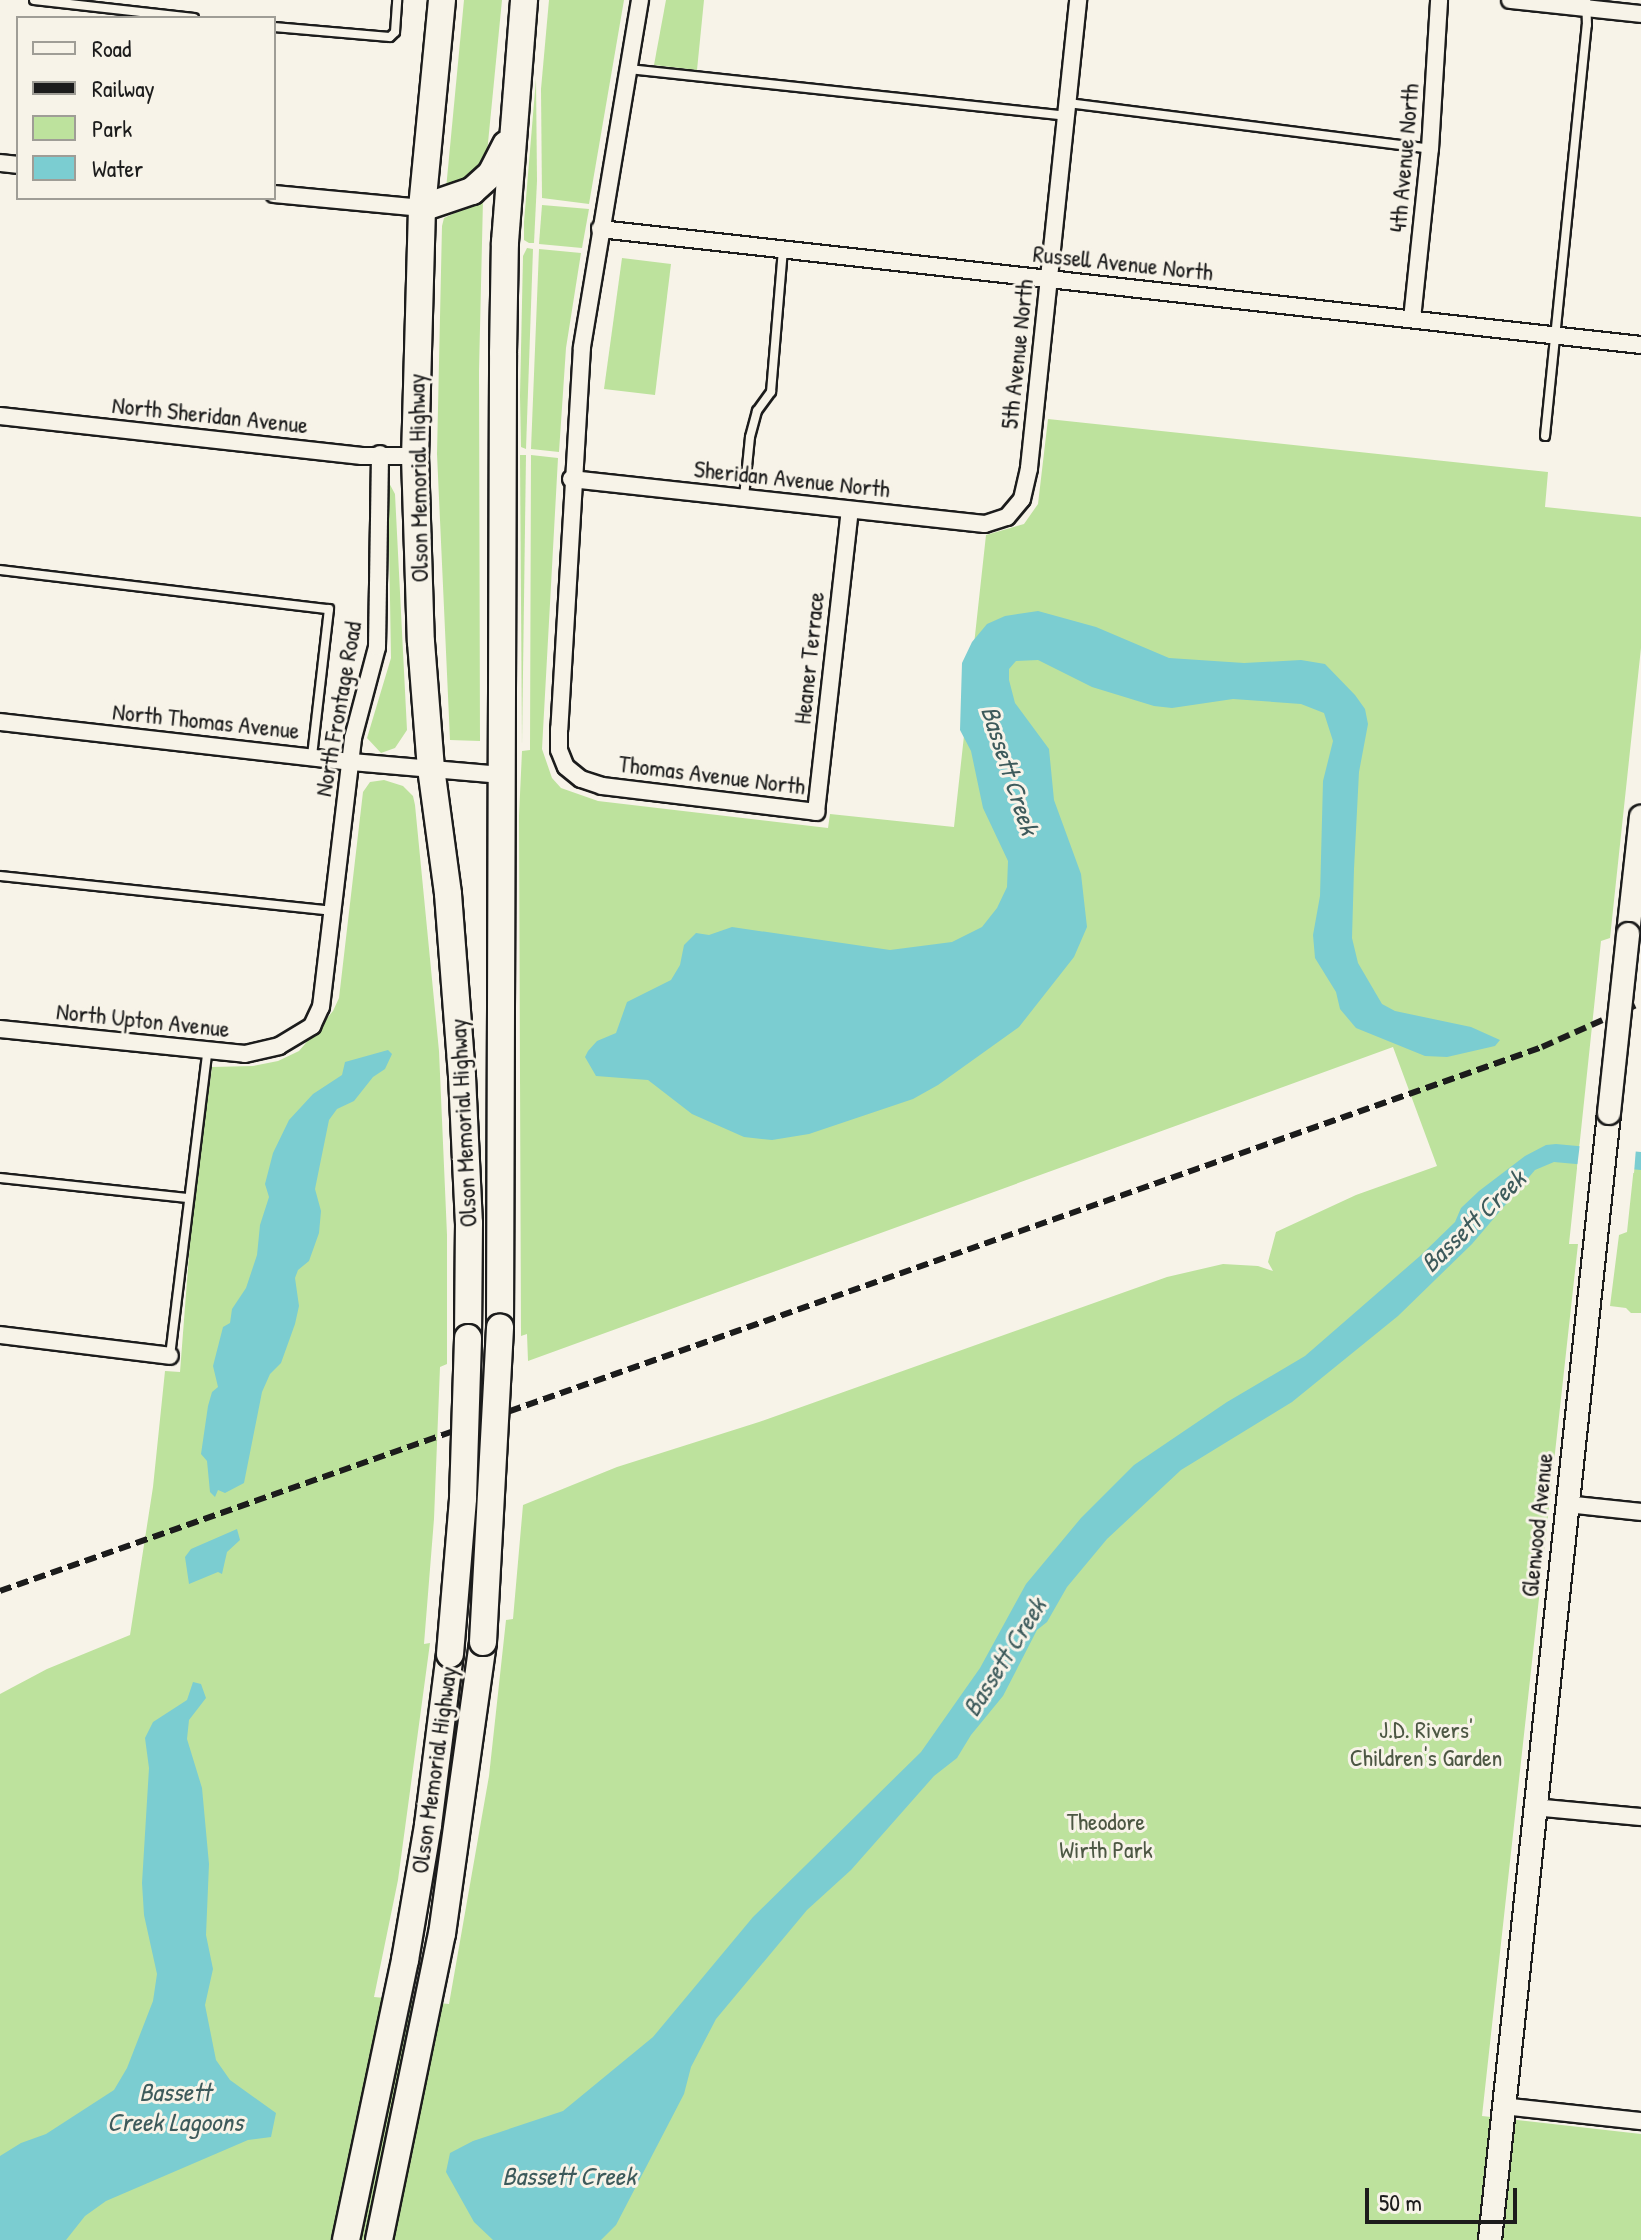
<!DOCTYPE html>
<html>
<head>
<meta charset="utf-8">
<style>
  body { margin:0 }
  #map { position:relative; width:1641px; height:2240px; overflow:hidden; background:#f7f3e8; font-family:"Patrick Hand",sans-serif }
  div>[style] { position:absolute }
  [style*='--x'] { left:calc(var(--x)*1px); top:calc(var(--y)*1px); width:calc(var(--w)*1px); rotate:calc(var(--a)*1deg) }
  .green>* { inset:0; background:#bde29d }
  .water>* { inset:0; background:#7bcdd1 }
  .pier>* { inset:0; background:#f7f3e8 }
  .roads { filter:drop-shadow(2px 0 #1c1c1c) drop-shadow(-2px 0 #1c1c1c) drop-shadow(0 2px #1c1c1c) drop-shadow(0 -2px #1c1c1c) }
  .lane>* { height:8px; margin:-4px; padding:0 4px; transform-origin:4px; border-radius:4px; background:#f7f3e8 }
  .street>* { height:16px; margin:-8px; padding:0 8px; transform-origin:8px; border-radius:8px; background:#f7f3e8 }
  .secondary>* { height:22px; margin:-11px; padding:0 11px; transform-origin:11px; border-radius:11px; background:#f7f3e8 }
  .primary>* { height:26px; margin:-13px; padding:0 13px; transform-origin:13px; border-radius:13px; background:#f7f3e8 }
  .rail>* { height:6px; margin-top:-3px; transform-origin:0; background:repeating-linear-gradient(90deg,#1c1c1c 0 12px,transparent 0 18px) }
  .bridges { filter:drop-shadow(2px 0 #1c1c1c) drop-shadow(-2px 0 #1c1c1c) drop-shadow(0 2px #1c1c1c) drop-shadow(0 -2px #1c1c1c) }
  .secondary-bridge>* { height:22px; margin:-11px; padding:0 11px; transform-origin:11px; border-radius:11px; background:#f7f3e8 }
  .primary-bridge>* { height:26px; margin:-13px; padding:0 13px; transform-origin:13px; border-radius:13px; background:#f7f3e8 }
  span { translate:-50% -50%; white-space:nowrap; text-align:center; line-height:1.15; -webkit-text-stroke:6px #f7f3e8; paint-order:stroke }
  .street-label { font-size:24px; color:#1c1c1c }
  .park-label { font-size:24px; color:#4c5743 }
  .water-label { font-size:26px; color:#3d5a5b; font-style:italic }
  .legend { position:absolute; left:16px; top:16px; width:260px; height:184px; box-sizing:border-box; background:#f7f3e8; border:2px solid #9f9d96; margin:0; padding:10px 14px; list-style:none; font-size:24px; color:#1c1c1c }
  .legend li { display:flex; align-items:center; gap:16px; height:40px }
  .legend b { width:40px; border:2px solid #9f9d96 }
  .scale { position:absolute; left:1365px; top:2188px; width:152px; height:36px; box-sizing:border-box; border:4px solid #1c1c1c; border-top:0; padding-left:10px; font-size:24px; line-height:28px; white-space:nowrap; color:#1c1c1c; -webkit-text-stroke:6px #f7f3e8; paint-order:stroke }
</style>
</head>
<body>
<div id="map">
  <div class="green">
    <i style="clip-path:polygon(464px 0,502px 0,487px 153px,469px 181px,446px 189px)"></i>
    <i style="clip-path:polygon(549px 0,624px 0,589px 204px,542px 198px,541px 89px)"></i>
    <i style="clip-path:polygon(666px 0,704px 0,697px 70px,654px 65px)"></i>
    <i style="clip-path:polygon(536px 79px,537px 181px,534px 243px,529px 243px,524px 240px,524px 222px)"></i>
    <i style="clip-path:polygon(483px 200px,479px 371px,480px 741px,450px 740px,437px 454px,442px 226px,444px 218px)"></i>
    <i style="clip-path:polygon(542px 205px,589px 209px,582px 248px,539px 244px)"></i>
    <i style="clip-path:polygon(527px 248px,533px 249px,526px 449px,521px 447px,520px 396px,523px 256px)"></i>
    <i style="clip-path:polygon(539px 249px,581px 253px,566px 348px,559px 452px,531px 449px)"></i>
    <i style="clip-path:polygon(622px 258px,671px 264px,655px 395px,604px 389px)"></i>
    <i style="clip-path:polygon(1048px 419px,1548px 472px,1545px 507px,1641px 517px,1641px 648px,1610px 938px,1601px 941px,1569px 1244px,1578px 1244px,1482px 2116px,1641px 2134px,1641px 2240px,0 2240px,0 1694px,47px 1669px,130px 1635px,153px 1487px,165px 1371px,180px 1372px,193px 1203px,212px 1067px,253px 1066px,278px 1061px,299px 1051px,333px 1011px,339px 998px,363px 792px,370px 782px,384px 780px,403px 786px,413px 796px,415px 805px,439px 1051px,447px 1235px,447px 1364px,440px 1367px,434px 1519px,424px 1644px,430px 1643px,398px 1880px,374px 1997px,449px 2004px,489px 1776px,506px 1620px,513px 1619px,523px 1505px,617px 1467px,759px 1422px,1167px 1277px,1223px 1264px,1258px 1266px,1273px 1271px,1268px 1262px,1276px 1232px,1356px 1195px,1437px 1166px,1393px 1047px,528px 1361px,527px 1334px,521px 1336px,519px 816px,522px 751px,530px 750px,531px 455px,558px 458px,542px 749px,552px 778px,561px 788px,598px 801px,828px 828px,830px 814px,954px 827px,986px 535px,1024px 524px,1038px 504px)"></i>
    <i style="clip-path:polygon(520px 455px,526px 455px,522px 745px)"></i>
    <i style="clip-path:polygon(388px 481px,395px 494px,407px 730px,395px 748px,381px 753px,367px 738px,391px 658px)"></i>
    <i style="clip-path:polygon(1635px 1157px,1641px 1157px,1641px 1313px,1631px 1313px,1626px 1308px,1610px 1306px,1619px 1235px,1627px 1232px)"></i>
  </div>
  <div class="water">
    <i style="clip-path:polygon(1038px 611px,1096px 627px,1169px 658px,1244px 663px,1301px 660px,1325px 664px,1355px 695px,1365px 709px,1368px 724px,1359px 772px,1354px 869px,1352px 938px,1358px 963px,1382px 1004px,1395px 1011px,1471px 1027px,1500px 1040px,1495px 1046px,1447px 1057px,1425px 1056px,1356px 1028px,1340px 1009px,1336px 992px,1315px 958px,1313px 935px,1320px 896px,1323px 781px,1333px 741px,1324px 713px,1301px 704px,1233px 699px,1172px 708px,1154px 706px,1092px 687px,1038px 660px,1016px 661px,1009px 669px,1009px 680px,1015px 703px,1049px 749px,1054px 800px,1081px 874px,1087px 927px,1074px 957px,1019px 1027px,938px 1085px,913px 1099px,809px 1134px,772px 1140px,744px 1137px,692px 1114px,648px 1080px,596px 1076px,585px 1057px,588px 1051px,597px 1041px,616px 1033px,627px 1002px,671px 980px,680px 965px,684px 945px,696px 933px,709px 935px,732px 927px,890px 950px,952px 942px,982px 927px,997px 908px,1007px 887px,1008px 861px,983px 808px,971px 751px,960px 730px,962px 663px,972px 642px,987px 624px,1005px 616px)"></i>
    <i style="clip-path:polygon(388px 1050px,392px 1054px,385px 1069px,373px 1077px,354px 1101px,337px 1109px,329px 1120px,315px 1189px,321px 1211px,319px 1233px,309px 1261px,298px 1270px,295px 1278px,299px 1306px,295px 1324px,281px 1363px,270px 1374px,262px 1392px,244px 1483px,225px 1493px,218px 1490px,215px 1497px,210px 1492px,207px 1461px,201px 1454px,208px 1406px,212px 1392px,218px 1387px,213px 1366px,223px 1327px,230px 1323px,232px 1309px,246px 1288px,257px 1255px,260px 1225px,269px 1197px,265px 1184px,273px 1153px,289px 1120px,313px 1094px,342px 1075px,345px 1062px)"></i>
    <i style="clip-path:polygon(1556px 1144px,1641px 1152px,1641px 1170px,1554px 1162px,1535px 1170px,1472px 1244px,1398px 1316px,1292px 1402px,1181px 1470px,1107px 1539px,1067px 1587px,1047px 1622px,1037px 1630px,1003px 1696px,971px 1735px,957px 1758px,934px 1776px,851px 1870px,807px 1910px,716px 2019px,691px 2067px,684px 2094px,616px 2225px,601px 2240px,493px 2240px,474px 2222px,446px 2172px,450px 2153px,473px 2141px,563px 2111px,653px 2037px,753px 1917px,921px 1752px,980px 1668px,1026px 1584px,1081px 1518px,1134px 1465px,1227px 1402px,1305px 1356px,1420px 1256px,1455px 1222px,1461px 1208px,1479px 1191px,1525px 1156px,1546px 1145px)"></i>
    <i style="clip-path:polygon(237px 1529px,240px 1540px,227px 1552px,222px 1574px,218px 1572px,189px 1584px,185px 1557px,191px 1549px)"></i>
    <i style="clip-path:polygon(193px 1682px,201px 1684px,206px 1698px,189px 1720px,187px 1739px,202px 1788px,209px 1864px,206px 1935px,213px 1969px,205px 2005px,216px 2060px,230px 2080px,276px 2113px,271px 2137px,248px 2140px,106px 2201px,85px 2216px,66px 2240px,0 2240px,0 2156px,21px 2143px,46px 2134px,114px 2090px,127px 2068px,153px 2001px,157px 1974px,144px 1915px,142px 1883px,149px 1768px,145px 1738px,153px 1722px,187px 1700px)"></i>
  </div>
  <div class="pier">
    <i style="clip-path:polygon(1580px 1143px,1636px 1148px,1634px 1173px,1577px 1168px)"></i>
  </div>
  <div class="roads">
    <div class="lane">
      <i style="--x:34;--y:0;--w:161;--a:6.4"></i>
      <i style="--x:274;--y:27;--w:116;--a:4.9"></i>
      <i style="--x:390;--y:37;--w:7;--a:-45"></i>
      <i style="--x:395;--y:32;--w:32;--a:-86"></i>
      <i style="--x:628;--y:69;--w:441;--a:6.1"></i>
      <i style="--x:1068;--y:103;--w:365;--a:7.2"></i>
      <i style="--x:1545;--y:436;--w:413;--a:-84.2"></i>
      <i style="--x:1587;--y:25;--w:25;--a:-92"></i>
      <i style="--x:744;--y:497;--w:60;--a:-84.3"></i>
      <i style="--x:750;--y:437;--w:27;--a:-75"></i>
      <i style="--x:757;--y:411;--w:24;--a:-54"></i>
      <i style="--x:771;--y:392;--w:143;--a:-85.2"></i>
      <i style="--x:0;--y:570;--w:331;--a:6.8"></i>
      <i style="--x:329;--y:609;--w:149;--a:96.6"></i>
      <i style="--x:0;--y:876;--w:334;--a:6"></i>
      <i style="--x:0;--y:1178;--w:189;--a:6.1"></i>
      <i style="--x:170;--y:1356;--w:305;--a:-83"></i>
    </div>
    <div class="street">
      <i style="--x:640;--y:0;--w:352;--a:99.5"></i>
      <i style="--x:582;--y:347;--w:383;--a:93.4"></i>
      <i style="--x:559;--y:729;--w:21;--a:90"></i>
      <i style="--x:559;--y:750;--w:18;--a:68"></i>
      <i style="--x:566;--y:767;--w:19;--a:39"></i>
      <i style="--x:581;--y:779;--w:22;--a:18"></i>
      <i style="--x:602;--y:786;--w:216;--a:6.9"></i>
      <i style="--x:816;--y:812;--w:304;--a:-83.6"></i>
      <i style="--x:1510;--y:0;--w:132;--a:6.1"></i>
      <i style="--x:0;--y:163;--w:18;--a:6"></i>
      <i style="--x:274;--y:194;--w:149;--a:5.4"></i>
      <i style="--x:600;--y:229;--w:1047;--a:6.36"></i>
      <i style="--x:1412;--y:319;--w:171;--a:-84"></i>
      <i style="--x:1430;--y:149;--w:149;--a:-86.5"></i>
      <i style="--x:0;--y:416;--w:364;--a:6.3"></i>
      <i style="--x:362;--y:456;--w:53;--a:0"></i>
      <i style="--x:571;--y:479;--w:416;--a:6.2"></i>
      <i style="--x:985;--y:524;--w:23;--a:-18"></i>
      <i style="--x:1007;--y:517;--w:23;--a:-50"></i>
      <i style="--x:1022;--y:499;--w:32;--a:-77"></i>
      <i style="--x:1029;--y:468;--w:471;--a:-84"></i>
      <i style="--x:0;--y:722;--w:353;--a:6.5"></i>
      <i style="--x:351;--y:762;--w:152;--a:4.9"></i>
      <i style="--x:0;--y:1029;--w:246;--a:5.8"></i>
      <i style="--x:245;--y:1054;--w:35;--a:-13"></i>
      <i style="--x:279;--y:1046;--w:39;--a:-31"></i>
      <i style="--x:312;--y:1026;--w:21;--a:-65"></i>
      <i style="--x:321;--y:1007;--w:271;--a:-83.2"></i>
      <i style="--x:353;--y:738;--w:94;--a:-75.2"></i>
      <i style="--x:377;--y:647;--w:193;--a:-89.1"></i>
      <i style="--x:0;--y:1335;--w:171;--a:7"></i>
      <i style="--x:1566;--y:1504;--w:75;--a:6.1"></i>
      <i style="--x:1533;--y:1807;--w:108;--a:5.3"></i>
      <i style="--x:1502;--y:2106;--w:140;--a:6.2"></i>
    </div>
    <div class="secondary">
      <i style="--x:1628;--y:934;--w:118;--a:-83.7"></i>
      <i style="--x:1490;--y:2240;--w:1133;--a:-83.97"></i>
    </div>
    <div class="primary">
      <i style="--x:442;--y:0;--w:209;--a:95.5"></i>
      <i style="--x:422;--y:208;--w:248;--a:91.6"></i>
      <i style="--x:415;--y:456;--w:186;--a:88.2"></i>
      <i style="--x:421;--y:642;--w:126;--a:85.5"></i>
      <i style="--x:431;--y:768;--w:127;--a:82.3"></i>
      <i style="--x:448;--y:894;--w:183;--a:85.6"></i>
      <i style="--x:462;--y:1076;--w:147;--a:87.3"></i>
      <i style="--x:469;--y:1223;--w:115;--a:90.5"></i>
      <i style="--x:422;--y:208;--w:53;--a:-18.8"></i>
      <i style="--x:472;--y:191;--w:25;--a:-42"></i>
      <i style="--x:491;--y:174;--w:33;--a:-63"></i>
      <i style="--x:500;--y:1327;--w:974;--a:-89.82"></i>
      <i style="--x:503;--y:353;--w:111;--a:-89"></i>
      <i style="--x:505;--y:242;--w:243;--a:-85.5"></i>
      <i style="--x:346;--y:2240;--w:286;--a:-78.1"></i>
      <i style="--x:405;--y:1960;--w:137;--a:-80.3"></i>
      <i style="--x:428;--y:1825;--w:172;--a:-82.7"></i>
      <i style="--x:379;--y:2240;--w:312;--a:-78.4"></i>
      <i style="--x:442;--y:1934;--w:295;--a:-82"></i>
    </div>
  </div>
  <div class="rail">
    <i style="--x:0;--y:1591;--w:1635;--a:-19.43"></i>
    <i style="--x:1542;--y:1047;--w:108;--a:-24"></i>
  </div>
  <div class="bridges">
    <div class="secondary-bridge">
      <i style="--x:1609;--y:1113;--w:180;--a:-83.9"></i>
    </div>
    <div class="primary-bridge">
      <i style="--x:483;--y:1642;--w:315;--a:-86.9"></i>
      <i style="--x:450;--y:1654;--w:157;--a:-85.2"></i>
      <i style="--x:463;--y:1498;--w:160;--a:-88.2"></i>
    </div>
  </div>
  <div class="street-label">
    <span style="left:1404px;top:158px;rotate:-85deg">4th Avenue North</span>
    <span style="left:1123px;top:263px;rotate:6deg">Russell Avenue North</span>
    <span style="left:1017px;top:354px;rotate:-84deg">5th Avenue North</span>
    <span style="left:210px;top:415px;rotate:6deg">North Sheridan Avenue</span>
    <span style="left:418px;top:478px;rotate:-91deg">Olson Memorial Highway</span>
    <span style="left:792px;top:479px;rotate:6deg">Sheridan Avenue North</span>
    <span style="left:809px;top:658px;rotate:-84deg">Heaner Terrace</span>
    <span style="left:338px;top:709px;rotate:-80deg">North Frontage Road</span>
    <span style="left:206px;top:721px;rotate:6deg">North Thomas Avenue</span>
    <span style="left:712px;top:775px;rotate:7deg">Thomas Avenue North</span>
    <span style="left:143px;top:1020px;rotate:6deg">North Upton Avenue</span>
    <span style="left:463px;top:1123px;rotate:-93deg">Olson Memorial Highway</span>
    <span style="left:1537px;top:1525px;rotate:-84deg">Glenwood Avenue</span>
    <span style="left:434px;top:1770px;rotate:-82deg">Olson Memorial Highway</span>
  </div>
  <div class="park-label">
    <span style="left:1426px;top:1744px">J.D. Rivers'<br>Children's Garden</span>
    <span style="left:1106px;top:1836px">Theodore<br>Wirth Park</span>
  </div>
  <div class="water-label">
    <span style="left:1010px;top:770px;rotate:72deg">Bassett Creek</span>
    <span style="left:1473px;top:1221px;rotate:-44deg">Bassett Creek</span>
    <span style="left:1004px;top:1657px;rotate:-58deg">Bassett Creek</span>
    <span style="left:175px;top:2107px">Bassett<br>Creek Lagoons</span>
    <span style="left:569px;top:2176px">Bassett Creek</span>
  </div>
  <ul class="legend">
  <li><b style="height:10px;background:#f7f3e8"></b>Road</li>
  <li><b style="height:10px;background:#1c1c1c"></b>Railway</li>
  <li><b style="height:22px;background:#bde29d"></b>Park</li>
  <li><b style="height:22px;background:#7bcdd1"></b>Water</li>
  </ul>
  <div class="scale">50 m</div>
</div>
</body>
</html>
